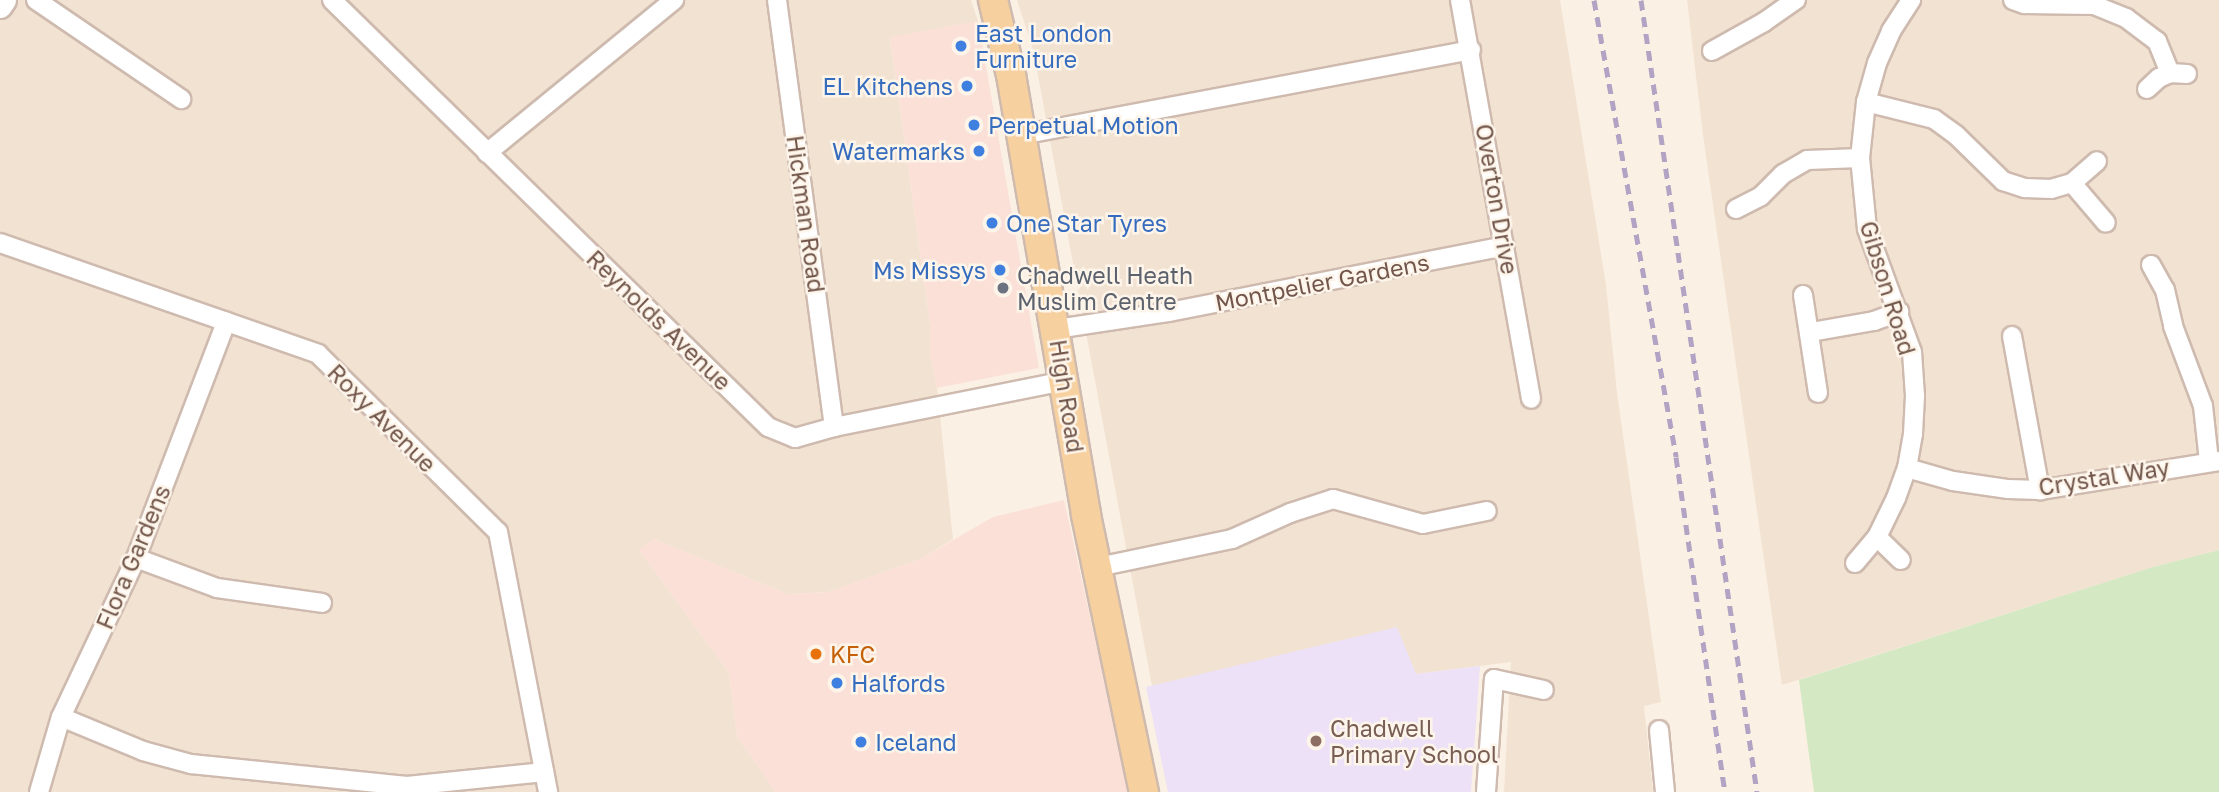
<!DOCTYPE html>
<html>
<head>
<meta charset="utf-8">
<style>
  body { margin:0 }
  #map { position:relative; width:2219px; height:792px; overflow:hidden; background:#fbf0e4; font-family:"Golos Text",sans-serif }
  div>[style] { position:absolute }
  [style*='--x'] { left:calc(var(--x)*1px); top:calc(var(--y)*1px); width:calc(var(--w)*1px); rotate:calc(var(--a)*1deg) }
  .residential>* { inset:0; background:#f2e2d2 }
  .commercial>* { inset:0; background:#fbe0d8 }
  .education>* { inset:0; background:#ede1f7 }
  .green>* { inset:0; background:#d4e8c3 }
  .roads { filter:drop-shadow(2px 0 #cebaae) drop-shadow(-2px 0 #cebaae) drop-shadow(0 2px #cebaae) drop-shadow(0 -2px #cebaae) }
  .street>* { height:18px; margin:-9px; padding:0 9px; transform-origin:9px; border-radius:9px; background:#fff }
  .secondary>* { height:24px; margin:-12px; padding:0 12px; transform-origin:12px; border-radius:12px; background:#fff }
  .primary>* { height:28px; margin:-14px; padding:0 14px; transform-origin:14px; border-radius:14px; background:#f7d09f }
  .rail>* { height:5px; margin-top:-2.5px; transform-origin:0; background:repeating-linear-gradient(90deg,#b2a3c4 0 10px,transparent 0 17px) }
  .dots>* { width:19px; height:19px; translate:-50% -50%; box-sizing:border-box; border:4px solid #fef5ea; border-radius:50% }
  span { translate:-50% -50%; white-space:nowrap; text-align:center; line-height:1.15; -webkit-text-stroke:5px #fef5ea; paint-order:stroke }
  .shop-label { font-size:23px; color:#366cbe }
  .left { translate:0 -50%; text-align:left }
  .right { translate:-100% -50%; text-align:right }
  .street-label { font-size:23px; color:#72564b }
  .worship-label { font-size:23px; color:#5b616d }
  .food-label { font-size:23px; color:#c56008 }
  .education-label { font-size:23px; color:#785e54 }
</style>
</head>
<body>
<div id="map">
  <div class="residential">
    <i style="clip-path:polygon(0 0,971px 0,978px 21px,890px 38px,930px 324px,930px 354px,937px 388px,953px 539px,920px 559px,828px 592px,788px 594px,654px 539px,639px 550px,729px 673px,737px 736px,775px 792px,0 792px)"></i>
    <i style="clip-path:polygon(1017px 0,1560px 0,1606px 285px,1617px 393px,1661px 702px,1644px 706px,1653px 792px,1504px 792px,1511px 662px,1416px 674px,1152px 686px,1033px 49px)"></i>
    <i style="clip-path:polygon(1687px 0,2219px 0,2219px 550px,2153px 567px,1782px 685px,1703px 135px)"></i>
  </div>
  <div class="commercial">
    <i style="clip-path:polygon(978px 21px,1039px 368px,937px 388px,930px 354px,930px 324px,890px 37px)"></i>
    <i style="clip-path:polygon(1064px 500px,1129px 792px,775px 792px,737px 736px,729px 673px,639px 550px,654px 539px,788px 594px,828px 592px,920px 559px,993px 517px)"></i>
  </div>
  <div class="education">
    <i style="clip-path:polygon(1397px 627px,1416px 674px,1480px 666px,1471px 792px,1168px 792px,1146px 687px)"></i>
  </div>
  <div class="green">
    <i style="clip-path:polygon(2219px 550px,2219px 792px,1814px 792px,1799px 680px,2153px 567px)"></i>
  </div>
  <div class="roads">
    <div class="street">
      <i style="--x:36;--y:0;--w:176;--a:34.3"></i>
      <i style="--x:332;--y:0;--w:610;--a:44.4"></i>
      <i style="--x:768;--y:427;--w:29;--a:22"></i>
      <i style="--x:795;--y:438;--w:41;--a:-15.8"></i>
      <i style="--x:834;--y:427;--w:235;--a:-11.3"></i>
      <i style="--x:777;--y:0;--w:431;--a:82.4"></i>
      <i style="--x:1460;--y:0;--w:405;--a:79.9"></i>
      <i style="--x:2013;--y:0;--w:12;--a:20"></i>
      <i style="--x:2024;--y:4;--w:70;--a:0.8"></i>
      <i style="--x:2094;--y:5;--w:35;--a:22"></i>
      <i style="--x:2126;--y:18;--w:39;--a:37"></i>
      <i style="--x:2157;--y:41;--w:35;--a:68"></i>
      <i style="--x:1712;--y:51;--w:60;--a:-29.1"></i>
      <i style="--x:1764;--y:22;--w:39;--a:-35"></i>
      <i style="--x:2147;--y:89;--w:16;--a:-43"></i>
      <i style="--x:2159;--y:78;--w:12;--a:-24"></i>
      <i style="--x:2170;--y:73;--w:17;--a:3"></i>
      <i style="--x:1866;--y:102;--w:70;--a:14"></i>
      <i style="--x:1934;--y:119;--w:27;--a:36"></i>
      <i style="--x:1956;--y:135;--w:66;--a:44.4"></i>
      <i style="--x:2003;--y:181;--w:23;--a:18"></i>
      <i style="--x:2025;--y:188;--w:26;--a:2"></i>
      <i style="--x:2051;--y:189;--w:22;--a:-16"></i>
      <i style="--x:2072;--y:183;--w:33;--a:-41"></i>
      <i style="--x:1021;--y:135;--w:458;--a:-10.7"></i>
      <i style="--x:487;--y:153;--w:242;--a:-39.3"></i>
      <i style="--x:2072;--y:183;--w:52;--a:49.6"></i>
      <i style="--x:1736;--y:209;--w:28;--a:-27"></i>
      <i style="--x:1761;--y:196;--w:31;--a:-45"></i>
      <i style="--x:1783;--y:174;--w:28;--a:-30"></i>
      <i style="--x:1807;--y:160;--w:53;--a:-2.2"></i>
      <i style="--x:0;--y:243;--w:337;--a:19.2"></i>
      <i style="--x:318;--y:354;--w:253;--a:44.7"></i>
      <i style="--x:498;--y:532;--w:265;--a:79.1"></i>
      <i style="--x:2151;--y:265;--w:29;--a:61"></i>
      <i style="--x:2165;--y:290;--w:37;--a:77"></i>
      <i style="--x:2173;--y:326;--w:85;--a:69.4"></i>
      <i style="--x:2203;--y:406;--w:55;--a:83.8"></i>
      <i style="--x:1803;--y:295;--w:99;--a:81.3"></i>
      <i style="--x:1056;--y:329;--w:114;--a:-8.6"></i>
      <i style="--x:1169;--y:312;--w:342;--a:-11.1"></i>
      <i style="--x:1811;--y:332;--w:64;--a:-9.9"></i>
      <i style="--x:1874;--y:321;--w:27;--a:-20"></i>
      <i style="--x:2012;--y:336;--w:157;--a:79.7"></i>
      <i style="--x:1907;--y:468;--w:48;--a:15.8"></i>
      <i style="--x:1953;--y:481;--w:56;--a:8.3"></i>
      <i style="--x:2008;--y:489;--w:32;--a:2"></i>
      <i style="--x:2040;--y:490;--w:181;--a:-9.2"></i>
      <i style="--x:1877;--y:537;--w:33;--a:44"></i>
      <i style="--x:136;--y:558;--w:86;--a:20.3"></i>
      <i style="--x:217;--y:588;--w:106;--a:8.1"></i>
      <i style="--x:1855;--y:563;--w:34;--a:-50"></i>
      <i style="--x:1877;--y:537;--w:43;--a:-64"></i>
      <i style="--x:1896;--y:498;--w:32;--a:-70"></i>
      <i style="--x:1907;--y:468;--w:35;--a:-80"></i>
      <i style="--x:1913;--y:434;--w:38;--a:-87"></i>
      <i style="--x:1915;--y:396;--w:44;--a:-93.9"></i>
      <i style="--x:1912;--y:352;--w:131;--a:-110.1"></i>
      <i style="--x:1867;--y:229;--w:71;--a:-95.6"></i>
      <i style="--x:1860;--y:158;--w:56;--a:-83.9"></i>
      <i style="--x:1866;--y:102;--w:41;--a:-74.2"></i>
      <i style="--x:1877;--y:63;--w:35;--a:-66"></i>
      <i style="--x:1891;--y:31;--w:37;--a:-57"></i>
      <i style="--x:1098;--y:567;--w:137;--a:-11.8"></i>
      <i style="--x:1232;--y:539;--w:64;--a:-24.1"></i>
      <i style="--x:1290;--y:513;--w:45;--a:-18"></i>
      <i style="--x:1333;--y:499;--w:93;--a:15.5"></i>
      <i style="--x:1423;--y:524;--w:65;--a:-11.5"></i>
      <i style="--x:61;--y:717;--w:89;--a:22.5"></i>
      <i style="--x:143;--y:751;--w:50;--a:15.2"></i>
      <i style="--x:191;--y:764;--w:217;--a:5.8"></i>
      <i style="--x:407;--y:786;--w:138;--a:-5.8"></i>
      <i style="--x:1659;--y:730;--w:62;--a:84.5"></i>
      <i style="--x:39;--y:792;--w:78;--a:-73.7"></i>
      <i style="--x:61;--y:717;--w:176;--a:-64.7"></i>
      <i style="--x:136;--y:558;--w:253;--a:-69.1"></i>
      <i style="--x:1486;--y:792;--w:113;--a:-86"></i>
      <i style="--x:1494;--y:679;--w:51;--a:12.4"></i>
    </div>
    <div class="secondary">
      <i style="--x:0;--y:6;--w:7;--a:-56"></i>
    </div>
    <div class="primary">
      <i style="--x:993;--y:0;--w:77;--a:76.5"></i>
      <i style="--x:1011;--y:75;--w:446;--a:80.3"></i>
      <i style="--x:1086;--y:515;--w:283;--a:78.2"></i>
    </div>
  </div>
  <div class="rail">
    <i style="--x:1594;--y:0;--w:464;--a:79.8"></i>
    <i style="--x:1676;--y:457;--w:339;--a:81.7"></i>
    <i style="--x:1641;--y:0;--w:800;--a:81.67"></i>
  </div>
  <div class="dots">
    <i style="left:961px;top:46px;background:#3f7fe0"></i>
    <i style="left:967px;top:86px;background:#3f7fe0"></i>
    <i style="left:974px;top:125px;background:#3f7fe0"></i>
    <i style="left:979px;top:151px;background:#3f7fe0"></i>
    <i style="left:992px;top:223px;background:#3f7fe0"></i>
    <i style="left:1000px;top:270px;background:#3f7fe0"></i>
    <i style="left:1003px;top:288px;background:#6b7280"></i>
    <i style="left:816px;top:654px;background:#e8710a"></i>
    <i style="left:837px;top:683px;background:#3f7fe0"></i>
    <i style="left:1316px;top:741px;background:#8d6e63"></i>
    <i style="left:861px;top:742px;background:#3f7fe0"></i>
  </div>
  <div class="shop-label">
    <span class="left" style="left:975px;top:46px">East London<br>Furniture</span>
    <span class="right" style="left:953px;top:86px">EL Kitchens</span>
    <span class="left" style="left:988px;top:125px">Perpetual Motion</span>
    <span class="right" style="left:965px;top:151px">Watermarks</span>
    <span class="left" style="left:1006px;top:223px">One Star Tyres</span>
    <span class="right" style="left:986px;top:270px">Ms Missys</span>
    <span class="left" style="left:851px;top:683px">Halfords</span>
    <span class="left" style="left:875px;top:742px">Iceland</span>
  </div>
  <div class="street-label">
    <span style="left:1497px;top:199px;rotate:80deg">Overton Drive</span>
    <span style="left:806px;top:214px;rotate:82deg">Hickman Road</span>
    <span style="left:1322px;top:282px;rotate:-11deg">Montpelier Gardens</span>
    <span style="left:1888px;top:288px;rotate:73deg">Gibson Road</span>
    <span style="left:659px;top:320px;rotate:44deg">Reynolds Avenue</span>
    <span style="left:1067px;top:396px;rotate:81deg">High Road</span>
    <span style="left:382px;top:418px;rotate:45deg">Roxy Avenue</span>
    <span style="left:2104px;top:477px;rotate:-9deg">Crystal Way</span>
    <span style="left:133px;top:557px;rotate:-67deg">Flora Gardens</span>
  </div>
  <div class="worship-label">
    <span class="left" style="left:1017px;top:288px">Chadwell Heath<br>Muslim Centre</span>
  </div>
  <div class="food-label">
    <span class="left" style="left:830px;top:654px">KFC</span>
  </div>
  <div class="education-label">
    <span class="left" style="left:1330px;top:741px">Chadwell<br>Primary School</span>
  </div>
</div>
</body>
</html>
